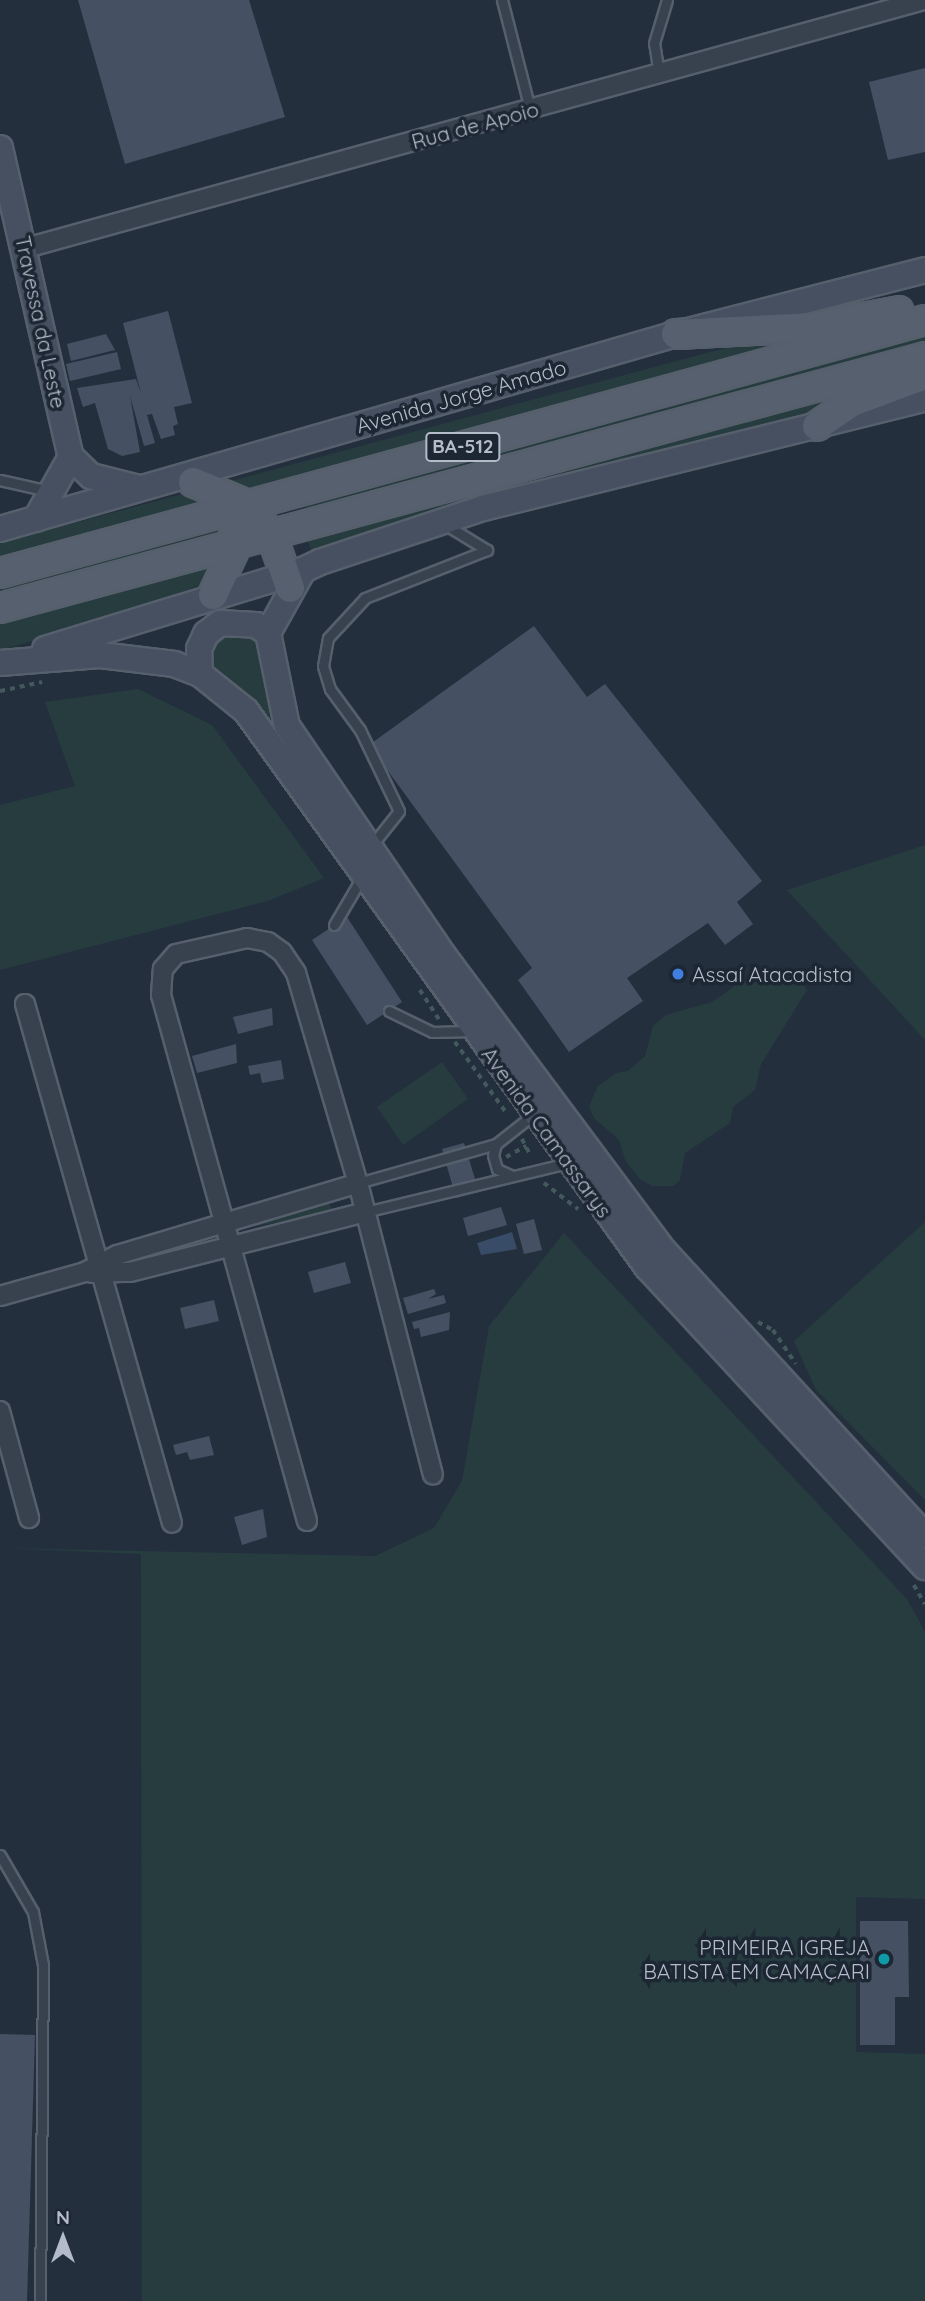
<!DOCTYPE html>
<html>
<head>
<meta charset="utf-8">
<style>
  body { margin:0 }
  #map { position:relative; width:925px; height:2301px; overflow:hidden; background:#242f3e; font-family:Quicksand,sans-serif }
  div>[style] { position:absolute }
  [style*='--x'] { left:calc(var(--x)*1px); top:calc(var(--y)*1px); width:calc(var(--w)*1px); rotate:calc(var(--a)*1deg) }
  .green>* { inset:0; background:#263c3f }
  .water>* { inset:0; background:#394c67 }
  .building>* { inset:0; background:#455162 }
  .path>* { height:3.5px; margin-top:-1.75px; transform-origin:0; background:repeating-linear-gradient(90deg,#44595c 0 5px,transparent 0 10px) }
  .roads { filter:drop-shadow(2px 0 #565f6c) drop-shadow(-2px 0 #565f6c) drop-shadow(0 2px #565f6c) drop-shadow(0 -2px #565f6c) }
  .lane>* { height:9px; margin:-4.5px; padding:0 4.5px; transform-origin:4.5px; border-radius:4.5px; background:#38414e }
  .street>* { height:18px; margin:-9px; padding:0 9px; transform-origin:9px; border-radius:9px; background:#38414e }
  .secondary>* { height:24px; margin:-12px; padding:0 12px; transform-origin:12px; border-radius:12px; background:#465061 }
  .primary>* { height:28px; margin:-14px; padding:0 14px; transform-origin:14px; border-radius:14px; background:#56606e }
  .dots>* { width:19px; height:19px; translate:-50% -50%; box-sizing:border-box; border:4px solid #1d2633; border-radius:50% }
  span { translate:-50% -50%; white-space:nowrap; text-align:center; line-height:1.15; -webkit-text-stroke:7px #1d2633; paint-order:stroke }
  .shield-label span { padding:2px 5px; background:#1d2633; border:2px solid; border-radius:5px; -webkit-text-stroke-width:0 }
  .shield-label { font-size:19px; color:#b4bcc9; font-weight:700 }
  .street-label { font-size:21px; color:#b4bcc9 }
  .poi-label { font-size:21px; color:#b4bcc9 }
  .left { translate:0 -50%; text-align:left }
  .right { translate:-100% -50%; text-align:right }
  .north { position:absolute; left:28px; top:2203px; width:70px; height:70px; -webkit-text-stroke:5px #1d2633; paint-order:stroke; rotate:0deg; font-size:19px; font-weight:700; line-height:28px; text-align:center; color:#b4bcc9 }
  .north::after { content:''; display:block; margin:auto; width:24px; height:32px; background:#b4bcc9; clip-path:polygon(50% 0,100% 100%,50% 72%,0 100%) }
</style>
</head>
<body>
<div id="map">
  <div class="green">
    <i style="clip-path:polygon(925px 334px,925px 349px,308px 514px,304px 502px)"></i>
    <i style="clip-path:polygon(793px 337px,803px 345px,0 565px,0 543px,751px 341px)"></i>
    <i style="clip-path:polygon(916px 370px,762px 434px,614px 461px,313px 554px,305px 535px)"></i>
    <i style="clip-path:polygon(220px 523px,229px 536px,0 598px,0 583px)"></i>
    <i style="clip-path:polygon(221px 559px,214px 577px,201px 585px,87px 626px,0 650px,0 618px)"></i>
    <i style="clip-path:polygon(233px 626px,261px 642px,275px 717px,267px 721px,207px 660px,208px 645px)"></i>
    <i style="clip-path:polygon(138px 689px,212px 725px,324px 878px,268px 901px,0 970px,0 805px,75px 786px,45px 702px)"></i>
    <i style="clip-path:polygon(925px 845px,925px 1040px,787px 890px)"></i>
    <i style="clip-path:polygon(794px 972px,807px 990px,761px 1064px,755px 1090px,733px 1107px,730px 1123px,685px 1153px,680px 1180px,673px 1186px,652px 1186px,640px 1179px,625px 1160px,619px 1140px,594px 1118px,589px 1106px,598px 1086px,616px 1073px,628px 1071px,645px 1056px,653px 1026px,666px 1015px,712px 1002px,742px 981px)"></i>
    <i style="clip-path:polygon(442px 1062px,468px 1099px,403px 1145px,377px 1107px)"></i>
    <i style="clip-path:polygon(328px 1202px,332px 1209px,328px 1211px,254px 1227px,259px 1220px)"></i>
    <i style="clip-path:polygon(925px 1222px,925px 1500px,816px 1390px,794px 1341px)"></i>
    <i style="clip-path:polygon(564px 1233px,907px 1599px,925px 1632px,925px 1899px,856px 1897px,856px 2052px,925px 2054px,925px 2301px,142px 2301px,141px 1554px,0 1548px,375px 1556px,434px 1528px,462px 1481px,489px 1326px)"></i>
  </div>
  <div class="water">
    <i style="clip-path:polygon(512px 1232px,517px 1249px,481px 1255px,477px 1243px)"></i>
  </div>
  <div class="building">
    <i style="clip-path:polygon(78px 0,249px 0,285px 117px,125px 164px)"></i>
    <i style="clip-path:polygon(925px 68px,925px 152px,888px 160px,869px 82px)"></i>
    <i style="clip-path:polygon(168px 311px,192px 403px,174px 407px,178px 424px,173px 426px,175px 435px,161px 439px,152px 414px,147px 415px,155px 443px,144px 446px,130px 396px,140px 452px,122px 456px,108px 449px,95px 403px,83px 407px,77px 388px,136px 379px,141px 393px,123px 323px)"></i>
    <i style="clip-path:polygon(106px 334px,115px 350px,71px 361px,67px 344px)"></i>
    <i style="clip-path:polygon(117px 352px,121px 369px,70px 381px,66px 364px)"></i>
    <i style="clip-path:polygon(534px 626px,587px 697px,605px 684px,762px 881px,737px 902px,753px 924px,725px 945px,708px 923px,627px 978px,643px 1001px,569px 1052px,518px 980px,532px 968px,369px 745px)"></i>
    <i style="clip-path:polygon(347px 917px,402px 1002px,367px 1025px,312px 940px)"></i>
    <i style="clip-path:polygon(272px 1008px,273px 1025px,238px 1034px,233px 1017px)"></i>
    <i style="clip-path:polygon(236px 1044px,237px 1063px,197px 1073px,192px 1056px)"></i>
    <i style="clip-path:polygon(281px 1060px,284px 1079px,262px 1083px,260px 1073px,250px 1075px,248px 1066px)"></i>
    <i style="clip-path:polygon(464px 1143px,479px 1192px,456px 1198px,442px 1149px)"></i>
    <i style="clip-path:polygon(501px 1207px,507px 1225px,468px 1236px,463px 1218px)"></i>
    <i style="clip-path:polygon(534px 1219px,542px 1250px,524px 1254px,516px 1224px)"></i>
    <i style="clip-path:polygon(345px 1262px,351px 1283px,314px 1293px,308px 1272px)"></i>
    <i style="clip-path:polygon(434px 1289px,436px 1294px,428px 1299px,444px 1295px,446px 1303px,408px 1314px,403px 1298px)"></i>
    <i style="clip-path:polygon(214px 1300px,219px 1321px,185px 1329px,180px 1308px)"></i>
    <i style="clip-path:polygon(450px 1312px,449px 1330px,421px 1337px,419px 1328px,414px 1329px,412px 1322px)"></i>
    <i style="clip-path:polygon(209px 1436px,214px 1455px,190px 1460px,187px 1452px,176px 1455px,173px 1445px)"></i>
    <i style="clip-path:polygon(263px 1509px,267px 1537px,242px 1545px,234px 1517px)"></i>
    <i style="clip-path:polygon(860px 1921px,908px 1921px,909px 1997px,895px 1997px,895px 2045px,860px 2045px)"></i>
    <i style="clip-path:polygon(0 2034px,35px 2035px,27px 2301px,0 2301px)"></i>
  </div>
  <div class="path">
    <i style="--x:0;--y:691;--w:43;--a:-12.1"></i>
    <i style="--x:420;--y:990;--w:35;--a:57"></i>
    <i style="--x:455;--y:1042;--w:90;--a:54"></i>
    <i style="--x:522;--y:1139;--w:19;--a:62"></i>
    <i style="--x:506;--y:1157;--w:23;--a:-29"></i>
    <i style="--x:544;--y:1183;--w:43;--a:37.4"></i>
    <i style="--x:758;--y:1322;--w:17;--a:28"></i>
    <i style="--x:773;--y:1330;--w:41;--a:55.9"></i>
    <i style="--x:914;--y:1585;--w:22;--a:60"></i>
  </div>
  <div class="roads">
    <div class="lane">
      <i style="--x:502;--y:0;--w:113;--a:75.6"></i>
      <i style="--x:659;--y:74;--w:31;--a:-99"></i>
      <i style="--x:654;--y:43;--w:45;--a:-73.2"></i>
      <i style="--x:0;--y:480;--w:50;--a:12.7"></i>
      <i style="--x:446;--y:525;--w:48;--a:31.4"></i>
      <i style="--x:372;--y:845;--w:43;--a:-51.5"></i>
      <i style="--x:399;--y:811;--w:90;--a:-115.7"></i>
      <i style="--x:360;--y:730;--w:51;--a:-126.2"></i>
      <i style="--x:330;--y:689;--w:24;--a:-107"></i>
      <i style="--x:323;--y:666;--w:28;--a:-80"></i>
      <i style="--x:328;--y:638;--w:54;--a:-47.2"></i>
      <i style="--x:365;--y:598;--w:131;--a:-21.5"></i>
      <i style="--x:334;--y:925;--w:56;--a:-59.7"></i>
      <i style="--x:389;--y:1011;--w:48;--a:26"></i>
      <i style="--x:432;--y:1032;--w:41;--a:-1.4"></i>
      <i style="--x:496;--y:1144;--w:11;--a:105"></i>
      <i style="--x:493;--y:1155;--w:15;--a:74"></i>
      <i style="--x:497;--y:1169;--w:14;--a:25"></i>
      <i style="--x:358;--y:1183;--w:143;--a:-15.8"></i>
      <i style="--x:496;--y:1144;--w:48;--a:-38.3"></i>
      <i style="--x:365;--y:1212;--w:209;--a:-13.6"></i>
      <i style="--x:0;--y:1855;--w:66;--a:59.9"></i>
      <i style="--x:33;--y:1912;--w:54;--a:79.3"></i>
      <i style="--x:43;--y:1965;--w:336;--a:90.5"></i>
    </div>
    <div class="street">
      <i style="--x:26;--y:248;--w:932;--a:-15.44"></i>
      <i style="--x:25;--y:1004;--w:539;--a:74.19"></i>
      <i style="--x:92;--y:1273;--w:38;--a:-2"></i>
      <i style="--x:130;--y:1272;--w:243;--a:-14.3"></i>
      <i style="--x:0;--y:1296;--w:88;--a:-15.8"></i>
      <i style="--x:85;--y:1272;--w:36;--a:-28"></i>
      <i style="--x:117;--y:1255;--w:252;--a:-16.6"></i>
      <i style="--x:0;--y:1411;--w:111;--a:74.8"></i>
      <i style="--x:307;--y:1521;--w:546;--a:-105.51"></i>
      <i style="--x:161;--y:995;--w:26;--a:-86"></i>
      <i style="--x:163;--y:969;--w:20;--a:-49"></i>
      <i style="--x:176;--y:954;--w:73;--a:-12.7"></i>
      <i style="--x:247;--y:938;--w:21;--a:11"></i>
      <i style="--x:268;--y:942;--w:17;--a:36"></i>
      <i style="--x:282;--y:952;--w:25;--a:56"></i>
      <i style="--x:296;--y:973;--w:219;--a:73.6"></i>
      <i style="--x:358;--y:1183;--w:301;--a:75.6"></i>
    </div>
    <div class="secondary">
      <i style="--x:0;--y:148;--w:317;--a:77.1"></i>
      <i style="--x:71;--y:457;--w:28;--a:44"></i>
      <i style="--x:91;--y:476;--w:45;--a:14"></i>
      <i style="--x:36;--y:519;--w:71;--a:-60.6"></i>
      <i style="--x:0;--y:529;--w:704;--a:-16.09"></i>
      <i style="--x:676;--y:334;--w:257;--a:-14.4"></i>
      <i style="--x:268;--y:633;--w:95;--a:78.5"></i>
      <i style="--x:287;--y:726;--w:278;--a:55.7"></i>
      <i style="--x:444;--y:956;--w:369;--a:53.3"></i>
      <i style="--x:665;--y:1252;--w:385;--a:47.5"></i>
      <i style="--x:268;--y:633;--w:72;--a:-60.9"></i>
      <i style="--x:303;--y:570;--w:19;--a:-25"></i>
      <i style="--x:320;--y:562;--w:172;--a:-18.3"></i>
      <i style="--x:483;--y:508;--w:455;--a:-13.9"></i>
      <i style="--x:45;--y:649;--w:270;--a:-17"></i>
      <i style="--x:0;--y:663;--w:100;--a:-4.6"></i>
      <i style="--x:100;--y:655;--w:75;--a:6.9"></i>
      <i style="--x:174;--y:664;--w:28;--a:21"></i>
      <i style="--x:200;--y:674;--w:59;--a:38.8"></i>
      <i style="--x:246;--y:711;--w:686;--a:54.2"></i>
      <i style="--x:647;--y:1267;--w:409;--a:47.2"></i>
      <i style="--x:200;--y:674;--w:25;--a:-92"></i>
      <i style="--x:199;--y:649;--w:17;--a:-65"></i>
      <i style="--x:206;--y:634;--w:18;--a:-38"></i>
      <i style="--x:220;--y:623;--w:36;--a:3"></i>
      <i style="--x:256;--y:625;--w:14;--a:34"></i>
    </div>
    <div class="primary">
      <i style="--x:676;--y:334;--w:137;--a:-2.9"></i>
      <i style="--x:813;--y:327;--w:87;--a:-10.5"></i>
      <i style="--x:817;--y:426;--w:42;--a:-34.4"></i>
      <i style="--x:852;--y:402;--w:78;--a:-20.3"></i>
      <i style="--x:193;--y:482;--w:60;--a:22.7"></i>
      <i style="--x:248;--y:505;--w:39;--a:52"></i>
      <i style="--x:272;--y:536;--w:55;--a:70.9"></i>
      <i style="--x:0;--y:573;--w:959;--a:-15.3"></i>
      <i style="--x:213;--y:595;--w:56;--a:-64.8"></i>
      <i style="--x:237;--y:544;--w:11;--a:-105"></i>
      <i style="--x:0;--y:608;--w:958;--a:-15.18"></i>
    </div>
  </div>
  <div class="dots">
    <i style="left:678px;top:974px;background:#3f7fe0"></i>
    <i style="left:884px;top:1959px;background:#0f9aa8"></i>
  </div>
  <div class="shield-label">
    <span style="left:463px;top:447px">BA-512</span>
  </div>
  <div class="street-label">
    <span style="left:475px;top:125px;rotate:-15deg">Rua de Apoio</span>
    <span style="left:41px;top:322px;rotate:78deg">Travessa da Leste</span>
    <span style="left:461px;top:396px;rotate:-16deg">Avenida Jorge Amado</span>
    <span style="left:547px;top:1132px;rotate:54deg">Avenida Camassarys</span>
  </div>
  <div class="poi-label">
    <span class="left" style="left:692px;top:974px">Assaí Atacadista</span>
    <span class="right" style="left:870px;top:1959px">PRIMEIRA IGREJA<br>BATISTA EM CAMAÇARI</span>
  </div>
  <div class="north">N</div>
</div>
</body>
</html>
